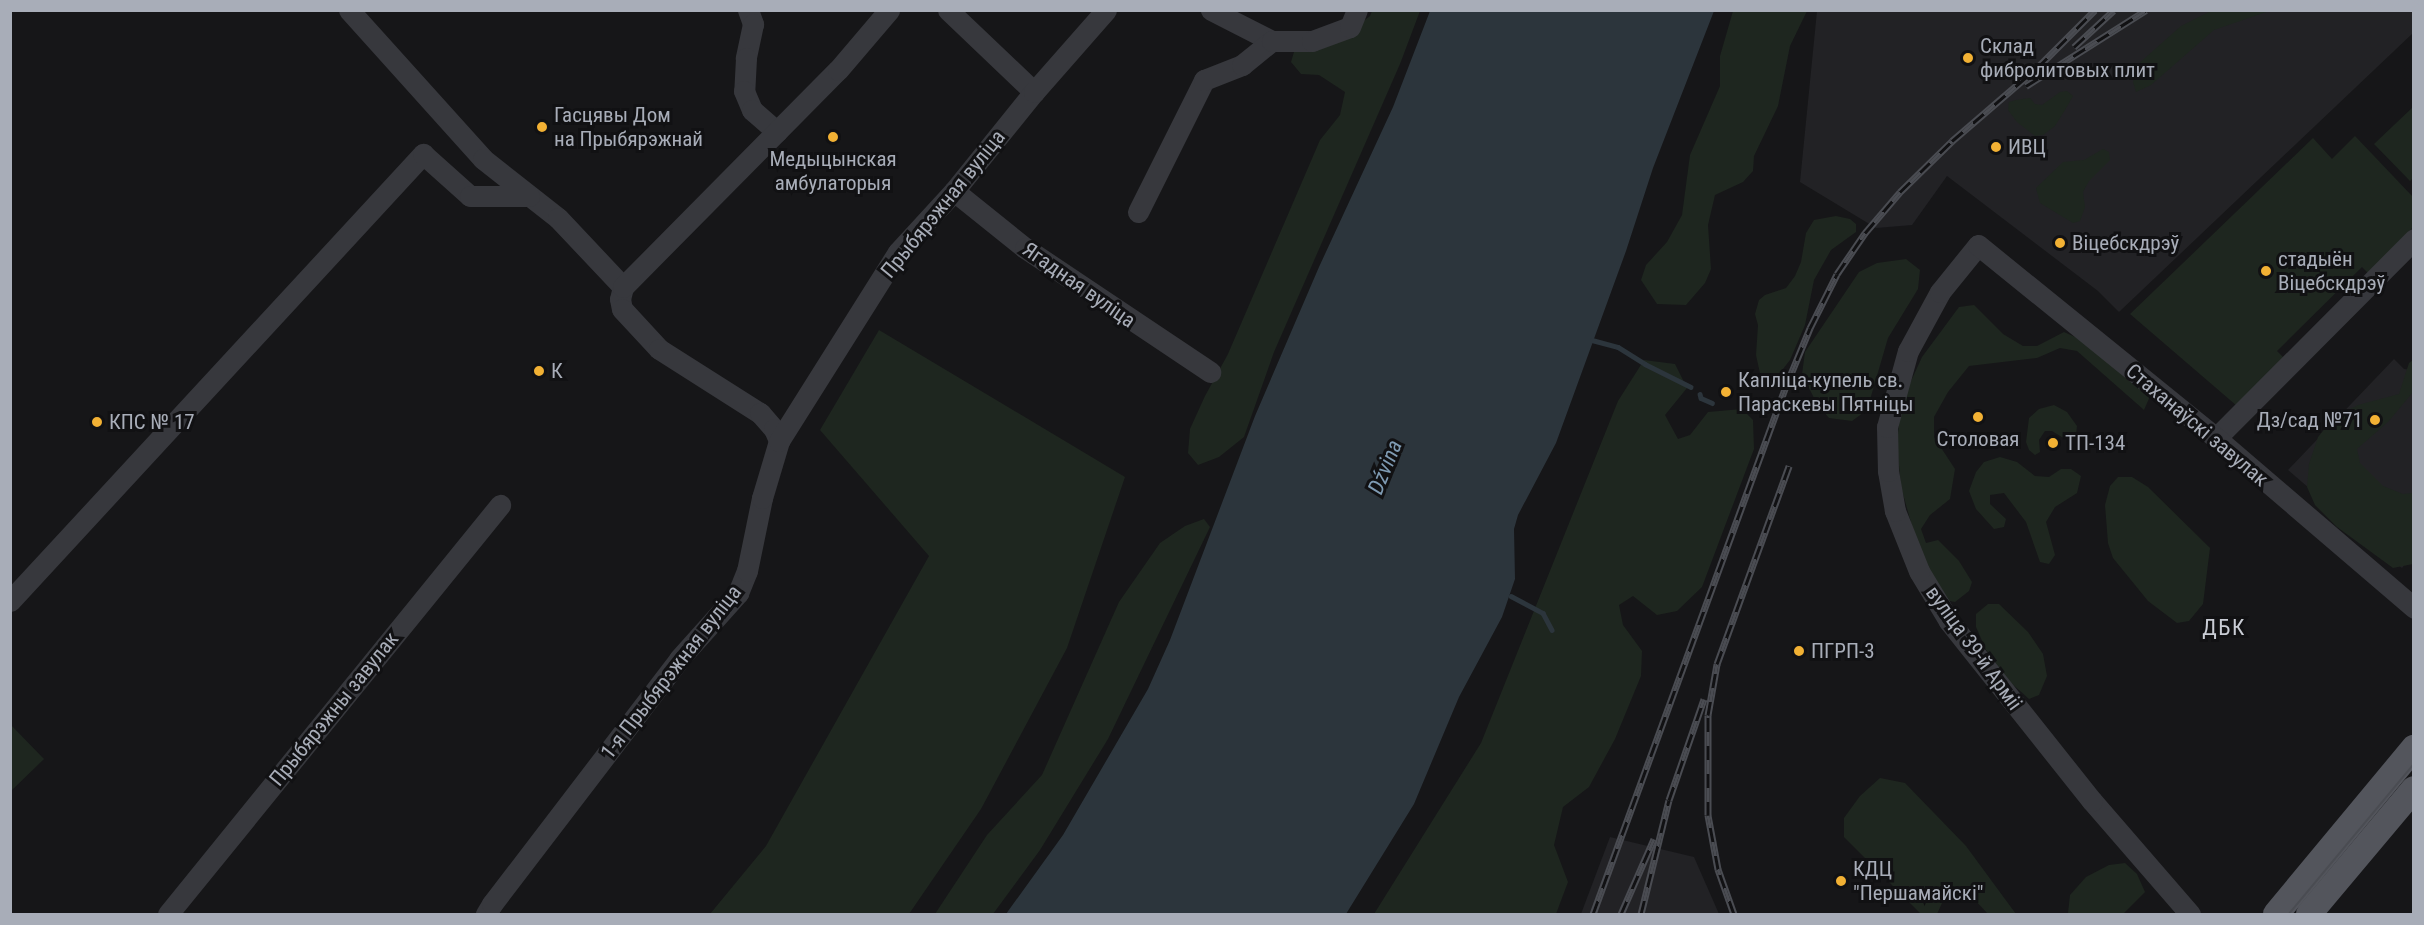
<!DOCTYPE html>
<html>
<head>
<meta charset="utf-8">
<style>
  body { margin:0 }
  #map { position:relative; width:2424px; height:925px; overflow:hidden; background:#161618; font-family:"Roboto Condensed",sans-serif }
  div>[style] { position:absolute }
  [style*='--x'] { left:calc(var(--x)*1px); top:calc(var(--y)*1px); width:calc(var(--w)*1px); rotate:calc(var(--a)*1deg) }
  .built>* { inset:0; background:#222225 }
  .green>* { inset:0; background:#1e261f }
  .water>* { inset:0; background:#2c353c }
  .stream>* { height:4.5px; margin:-2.25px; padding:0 2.25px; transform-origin:2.25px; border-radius:2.25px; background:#2c353c }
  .minor>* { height:21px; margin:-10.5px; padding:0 10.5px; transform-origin:10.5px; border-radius:10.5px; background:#37383d }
  .major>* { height:26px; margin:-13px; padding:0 13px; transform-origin:13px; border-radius:13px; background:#53555c }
  .tram>* { height:1.5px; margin:-0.75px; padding:0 0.75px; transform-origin:0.75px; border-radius:0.75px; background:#4a4c52 }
  .rail>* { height:7px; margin-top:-3.5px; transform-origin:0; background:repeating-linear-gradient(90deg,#111113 0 14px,#4a4c52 0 28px); box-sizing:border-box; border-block:2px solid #4a4c52 }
  .dots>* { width:16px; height:16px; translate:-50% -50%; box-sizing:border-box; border:3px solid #111113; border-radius:50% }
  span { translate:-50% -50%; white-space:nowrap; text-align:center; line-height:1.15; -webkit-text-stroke:6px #111113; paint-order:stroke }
  .poi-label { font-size:21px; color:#a8adb8 }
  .left { translate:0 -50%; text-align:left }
  .right { translate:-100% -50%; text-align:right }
  .street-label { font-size:21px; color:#a8adb8 }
  .water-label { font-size:22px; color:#7f9bb3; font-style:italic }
  .neighbourhood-label { font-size:22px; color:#c9ccd4; letter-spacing:1.5px }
  .frame { position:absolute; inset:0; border:12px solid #a8adb8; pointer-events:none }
</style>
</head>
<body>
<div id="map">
  <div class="built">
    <i style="clip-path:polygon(1817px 11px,2413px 11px,2413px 33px,2119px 312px,2098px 291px,1947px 176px,1912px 225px,1876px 228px,1800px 182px)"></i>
    <i style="clip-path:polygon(2394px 359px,2404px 369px,2413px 370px,2413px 554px,2402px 568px,2288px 470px)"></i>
    <i style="clip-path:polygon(1610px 837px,1694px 857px,1719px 914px,1581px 914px)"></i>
  </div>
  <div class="green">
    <i style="clip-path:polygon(2213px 10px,2269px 11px,2214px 30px,2151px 85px,2136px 92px,2133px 82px,2136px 66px,2181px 26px)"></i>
    <i style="clip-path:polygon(1372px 11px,1420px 11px,1400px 64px,1274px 352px,1244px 437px,1219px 457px,1198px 465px,1188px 453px,1190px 429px,1205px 396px,1228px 354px,1320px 140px,1340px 115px,1345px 92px,1319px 75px,1301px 74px,1291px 62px,1294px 52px,1344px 36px,1370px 16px)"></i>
    <i style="clip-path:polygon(1733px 11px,1807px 11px,1790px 46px,1778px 106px,1754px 156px,1753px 171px,1743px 182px,1715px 195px,1708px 225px,1711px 269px,1705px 283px,1686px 305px,1657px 304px,1641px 280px,1646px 265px,1667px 242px,1682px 215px,1690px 155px,1720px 86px,1720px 56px)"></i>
    <i style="clip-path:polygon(2067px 91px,2073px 96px,2065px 110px,2055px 126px,2043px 135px,2035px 136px,2017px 122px,2008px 110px,2009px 102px,2016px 100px,2030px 98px,2035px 104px,2042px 105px,2060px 92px)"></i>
    <i style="clip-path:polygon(2413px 107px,2413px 178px,2410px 181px,2374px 144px)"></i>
    <i style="clip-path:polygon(2355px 136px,2413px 197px,2413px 227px,2370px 275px,2362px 267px,2277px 351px,2284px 358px,2237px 406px,2130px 314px,2313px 138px,2332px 159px)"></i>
    <i style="clip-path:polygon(2103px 149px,2109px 152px,2110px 160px,2089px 181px,2083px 192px,2085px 207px,2080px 221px,2073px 223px,2040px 203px,2036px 188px,2063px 162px,2084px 160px)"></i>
    <i style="clip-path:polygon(1836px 216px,1850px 219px,1856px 224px,1856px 232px,1831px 250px,1814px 280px,1805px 325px,1790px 360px,1776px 378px,1768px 381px,1761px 378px,1756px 355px,1758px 325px,1755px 314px,1759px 300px,1765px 295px,1786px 288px,1795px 276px,1801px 262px,1806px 233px,1814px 220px)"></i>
    <i style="clip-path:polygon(1906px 259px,1920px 270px,1918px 289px,1888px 338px,1867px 410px,1852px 421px,1829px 418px,1817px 404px,1802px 374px,1805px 352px,1859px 272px,1877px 263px)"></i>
    <i style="clip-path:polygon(1974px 305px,2003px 334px,2023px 346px,2037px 346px,2064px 332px,2084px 341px,2151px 394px,2144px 410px,2077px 351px,2060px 348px,2037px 358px,1969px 366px,1948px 392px,1934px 417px,1934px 437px,1955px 469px,1950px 499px,1930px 515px,1921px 529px,1926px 543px,1938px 540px,1959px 561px,1972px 582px,1969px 591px,1955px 602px,1945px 600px,1923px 565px,1901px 487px,1897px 443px,1901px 403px,1922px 357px,1959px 307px)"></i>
    <i style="clip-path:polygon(879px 330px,1125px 477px,1067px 648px,981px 809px,909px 914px,710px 914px,766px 846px,929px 556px,820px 430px)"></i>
    <i style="clip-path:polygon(1644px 360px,1675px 364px,1687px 388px,1665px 415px,1678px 439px,1690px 435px,1708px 412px,1742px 409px,1753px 420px,1754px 449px,1702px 587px,1677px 611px,1657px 615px,1633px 596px,1619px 605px,1623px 625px,1642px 651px,1641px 676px,1615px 739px,1589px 787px,1563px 807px,1554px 845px,1568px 882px,1556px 914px,1374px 914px,1481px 743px,1618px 401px)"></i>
    <i style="clip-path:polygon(2413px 360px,2413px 392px,2388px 422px,2357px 449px,2360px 463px,2383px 486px,2403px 494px,2413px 493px,2413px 564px,2393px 568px,2337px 527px,2315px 505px,2307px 487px,2309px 464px,2318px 437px,2334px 417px,2358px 405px,2399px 394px,2409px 363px)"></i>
    <i style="clip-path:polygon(2054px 405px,2067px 412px,2077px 426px,2076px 435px,2065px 439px,2052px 431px,2045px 431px,2039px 440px,2040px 452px,2035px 455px,2029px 450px,2026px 442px,2029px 418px,2039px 409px)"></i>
    <i style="clip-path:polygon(2000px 457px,2017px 462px,2035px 476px,2049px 477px,2061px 469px,2071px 469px,2081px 476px,2077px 493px,2055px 507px,2046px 522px,2055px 555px,2049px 564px,2040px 562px,2026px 522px,2004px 493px,1990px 495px,1990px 504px,2006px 519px,2004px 527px,1994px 529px,1976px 509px,1969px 491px,1976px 472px,1984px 462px)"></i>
    <i style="clip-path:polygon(2118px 477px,2132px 477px,2148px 487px,2210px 548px,2203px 604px,2189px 621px,2177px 623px,2148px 601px,2113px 558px,2108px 543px,2105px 505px,2110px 486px)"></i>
    <i style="clip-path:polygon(1204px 519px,1210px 527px,1108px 739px,1040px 850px,993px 914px,935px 914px,987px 835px,1042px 775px,1119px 602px,1160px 543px,1185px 526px)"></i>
    <i style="clip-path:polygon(1988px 604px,1999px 604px,2028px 632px,2043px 654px,2047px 676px,2039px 695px,2029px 699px,2010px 682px,1986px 650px,1976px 627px,1976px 614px)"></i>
    <i style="clip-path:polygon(11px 725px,44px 759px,11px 791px)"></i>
    <i style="clip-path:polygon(1880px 778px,1905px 783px,1966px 846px,2016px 914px,1988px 914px,1972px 897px,1956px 895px,1942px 903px,1937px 914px,1921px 914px,1844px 837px,1844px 818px,1860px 796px)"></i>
    <i style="clip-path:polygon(2125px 863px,2137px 874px,2145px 892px,2123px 914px,2068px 913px,2070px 895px,2086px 877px,2109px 865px)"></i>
  </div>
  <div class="water">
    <i style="clip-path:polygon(1430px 11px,1714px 11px,1653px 168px,1626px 251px,1556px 443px,1518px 515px,1514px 529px,1515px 579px,1502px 617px,1459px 697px,1414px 804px,1346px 914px,1006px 914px,1063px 835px,1148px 689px,1170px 640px,1255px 416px,1319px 267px,1393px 107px)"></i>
  </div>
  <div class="stream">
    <i style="--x:1592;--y:340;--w:27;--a:15"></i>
    <i style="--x:1618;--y:347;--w:32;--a:32"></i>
    <i style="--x:1645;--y:364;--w:51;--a:26.6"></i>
    <i style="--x:1700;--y:394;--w:4;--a:76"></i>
    <i style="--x:1701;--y:398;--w:12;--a:24"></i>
    <i style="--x:1511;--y:596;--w:36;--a:28"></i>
    <i style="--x:1543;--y:613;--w:19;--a:62"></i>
  </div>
  <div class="minor">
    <i style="--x:349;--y:10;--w:200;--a:48"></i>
    <i style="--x:483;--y:159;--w:95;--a:38.2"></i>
    <i style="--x:558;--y:218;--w:95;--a:46.7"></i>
    <i style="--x:623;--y:287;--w:12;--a:104"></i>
    <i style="--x:620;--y:299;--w:10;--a:79"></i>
    <i style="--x:622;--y:309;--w:54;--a:47.2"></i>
    <i style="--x:659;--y:349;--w:120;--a:32.4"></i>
    <i style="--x:760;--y:413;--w:21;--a:49"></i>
    <i style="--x:774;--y:429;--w:13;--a:67"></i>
    <i style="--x:748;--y:10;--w:15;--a:70"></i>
    <i style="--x:753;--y:24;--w:35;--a:102"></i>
    <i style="--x:746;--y:58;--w:33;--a:93"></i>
    <i style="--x:744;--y:91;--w:21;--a:67"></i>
    <i style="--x:752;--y:110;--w:33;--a:41"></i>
    <i style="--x:948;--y:10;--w:119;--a:43.6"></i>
    <i style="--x:1211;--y:10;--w:68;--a:26.9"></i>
    <i style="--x:954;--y:191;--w:91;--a:38.8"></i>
    <i style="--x:1025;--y:248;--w:223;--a:33.8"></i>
    <i style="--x:1138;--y:212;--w:148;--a:-63.4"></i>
    <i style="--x:1204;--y:80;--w:41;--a:-21.5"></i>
    <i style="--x:1242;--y:65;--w:38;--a:-39"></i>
    <i style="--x:1272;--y:41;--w:40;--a:0"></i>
    <i style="--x:1312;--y:41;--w:40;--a:-20.2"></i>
    <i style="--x:1350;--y:27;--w:18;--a:-68"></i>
    <i style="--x:623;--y:287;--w:305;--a:-45.3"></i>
    <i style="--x:838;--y:70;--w:79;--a:-49.6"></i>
    <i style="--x:2216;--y:438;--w:281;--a:-45.1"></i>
    <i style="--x:10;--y:601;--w:609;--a:-47.26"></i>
    <i style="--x:423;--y:154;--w:63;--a:41.8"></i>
    <i style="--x:470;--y:196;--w:59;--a:0"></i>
    <i style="--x:168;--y:914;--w:527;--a:-50.93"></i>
    <i style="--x:486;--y:914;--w:12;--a:-59"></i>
    <i style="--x:492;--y:904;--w:308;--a:-52.6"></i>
    <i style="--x:679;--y:659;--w:89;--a:-48.2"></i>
    <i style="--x:738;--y:593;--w:24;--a:-68"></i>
    <i style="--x:747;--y:571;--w:75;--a:-78.4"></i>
    <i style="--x:762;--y:498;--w:59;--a:-73.4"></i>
    <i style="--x:779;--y:441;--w:223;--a:-57.8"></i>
    <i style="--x:898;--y:252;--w:83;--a:-47.4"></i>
    <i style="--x:954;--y:191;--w:127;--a:-51.1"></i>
    <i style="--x:1034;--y:92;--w:109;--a:-48.7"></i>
    <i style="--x:2190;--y:914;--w:150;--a:-130.9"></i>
    <i style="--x:2092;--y:801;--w:230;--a:-128.5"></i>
    <i style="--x:1949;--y:621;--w:58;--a:-121"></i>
    <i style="--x:1919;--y:571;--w:65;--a:-111.8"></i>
    <i style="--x:1895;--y:511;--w:41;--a:-99.9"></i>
    <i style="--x:1888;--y:471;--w:44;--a:-91.3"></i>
    <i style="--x:1887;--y:427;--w:79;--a:-74.6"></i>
    <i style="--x:1908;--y:351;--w:67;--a:-61.5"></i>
    <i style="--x:1940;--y:292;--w:60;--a:-51"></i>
    <i style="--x:1978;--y:245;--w:306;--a:39"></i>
    <i style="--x:2216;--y:438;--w:261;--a:40.6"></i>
  </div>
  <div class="major">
    <i style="--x:2276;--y:914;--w:216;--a:-50.3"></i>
    <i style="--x:2309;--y:914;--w:163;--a:-50"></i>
  </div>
  <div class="tram">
    <i style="--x:2289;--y:914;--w:195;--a:-50.2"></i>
  </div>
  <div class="rail">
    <i style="--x:2074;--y:47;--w:54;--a:-42.8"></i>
    <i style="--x:2026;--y:86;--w:142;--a:-32.3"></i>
    <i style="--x:1593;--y:914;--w:562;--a:-69.92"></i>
    <i style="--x:1786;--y:386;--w:63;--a:-67.5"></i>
    <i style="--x:1810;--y:328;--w:60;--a:-63.4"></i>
    <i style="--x:1837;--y:274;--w:50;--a:-55.7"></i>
    <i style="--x:1865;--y:233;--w:54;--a:-49.5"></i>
    <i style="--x:1900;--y:192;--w:73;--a:-44.4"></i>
    <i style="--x:1952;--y:141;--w:112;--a:-40.7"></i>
    <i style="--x:2037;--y:68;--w:82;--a:-45"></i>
    <i style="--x:1621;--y:914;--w:82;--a:-66.3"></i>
    <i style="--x:1641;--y:914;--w:117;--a:-76.2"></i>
    <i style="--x:1669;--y:800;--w:107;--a:-70.9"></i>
    <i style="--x:1734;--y:914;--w:48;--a:-109.6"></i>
    <i style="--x:1718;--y:869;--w:55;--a:-100.5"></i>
    <i style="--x:1708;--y:815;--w:100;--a:-90"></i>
    <i style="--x:1708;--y:715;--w:52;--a:-80"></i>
    <i style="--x:1717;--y:664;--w:211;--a:-70"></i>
  </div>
  <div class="dots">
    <i style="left:1968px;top:58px;background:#f2b134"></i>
    <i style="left:542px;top:127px;background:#f2b134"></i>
    <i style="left:833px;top:137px;background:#f2b134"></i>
    <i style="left:1996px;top:147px;background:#f2b134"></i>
    <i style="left:2060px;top:243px;background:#f2b134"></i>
    <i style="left:2266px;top:271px;background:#f2b134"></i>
    <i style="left:539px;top:371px;background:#f2b134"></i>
    <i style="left:1726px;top:392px;background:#f2b134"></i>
    <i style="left:1978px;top:417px;background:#f2b134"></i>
    <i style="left:2375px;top:420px;background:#f2b134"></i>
    <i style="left:97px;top:422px;background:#f2b134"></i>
    <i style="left:2053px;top:443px;background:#f2b134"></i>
    <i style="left:1799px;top:651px;background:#f2b134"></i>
    <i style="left:1841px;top:881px;background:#f2b134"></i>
  </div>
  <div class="poi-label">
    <span class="left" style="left:1980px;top:58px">Склад<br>фибролитовых плит</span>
    <span class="left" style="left:554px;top:127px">Гасцявы Дом<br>на Прыбярэжнай</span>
    <span class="left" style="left:2008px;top:147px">ИВЦ</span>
    <span style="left:833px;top:171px">Медыцынская<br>амбулаторыя</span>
    <span class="left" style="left:2072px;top:243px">Віцебскдрэў</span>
    <span class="left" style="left:2278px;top:271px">стадыён<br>Віцебскдрэў</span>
    <span class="left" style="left:551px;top:371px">К</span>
    <span class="left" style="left:1738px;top:392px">Капліца-купель св.<br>Параскевы Пятніцы</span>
    <span class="right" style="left:2363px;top:420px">Дз/сад №71</span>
    <span class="left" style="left:109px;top:422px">КПС № 17</span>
    <span style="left:1978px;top:439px">Столовая</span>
    <span class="left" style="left:2065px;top:443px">ТП-134</span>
    <span class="left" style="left:1811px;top:651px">ПГРП-3</span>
    <span class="left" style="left:1853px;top:881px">КДЦ<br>"Першамайскі"</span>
  </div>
  <div class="street-label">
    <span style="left:943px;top:204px;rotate:-51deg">Прыбярэжная вуліца</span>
    <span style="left:1079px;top:285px;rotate:35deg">Ягадная вуліца</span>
    <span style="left:2197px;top:425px;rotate:40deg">Стаханаўскі завулак</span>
    <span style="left:1974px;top:648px;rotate:54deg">вуліца 39-й Арміі</span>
    <span style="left:671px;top:672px;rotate:-52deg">1-я Прыбярэжная вуліца</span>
    <span style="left:334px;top:709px;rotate:-51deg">Прыбярэжны завулак</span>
  </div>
  <div class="water-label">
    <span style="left:1385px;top:467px;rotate:-68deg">Dźvina</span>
  </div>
  <div class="neighbourhood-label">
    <span style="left:2224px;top:628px">ДБК</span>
  </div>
  <div class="frame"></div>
</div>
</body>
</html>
